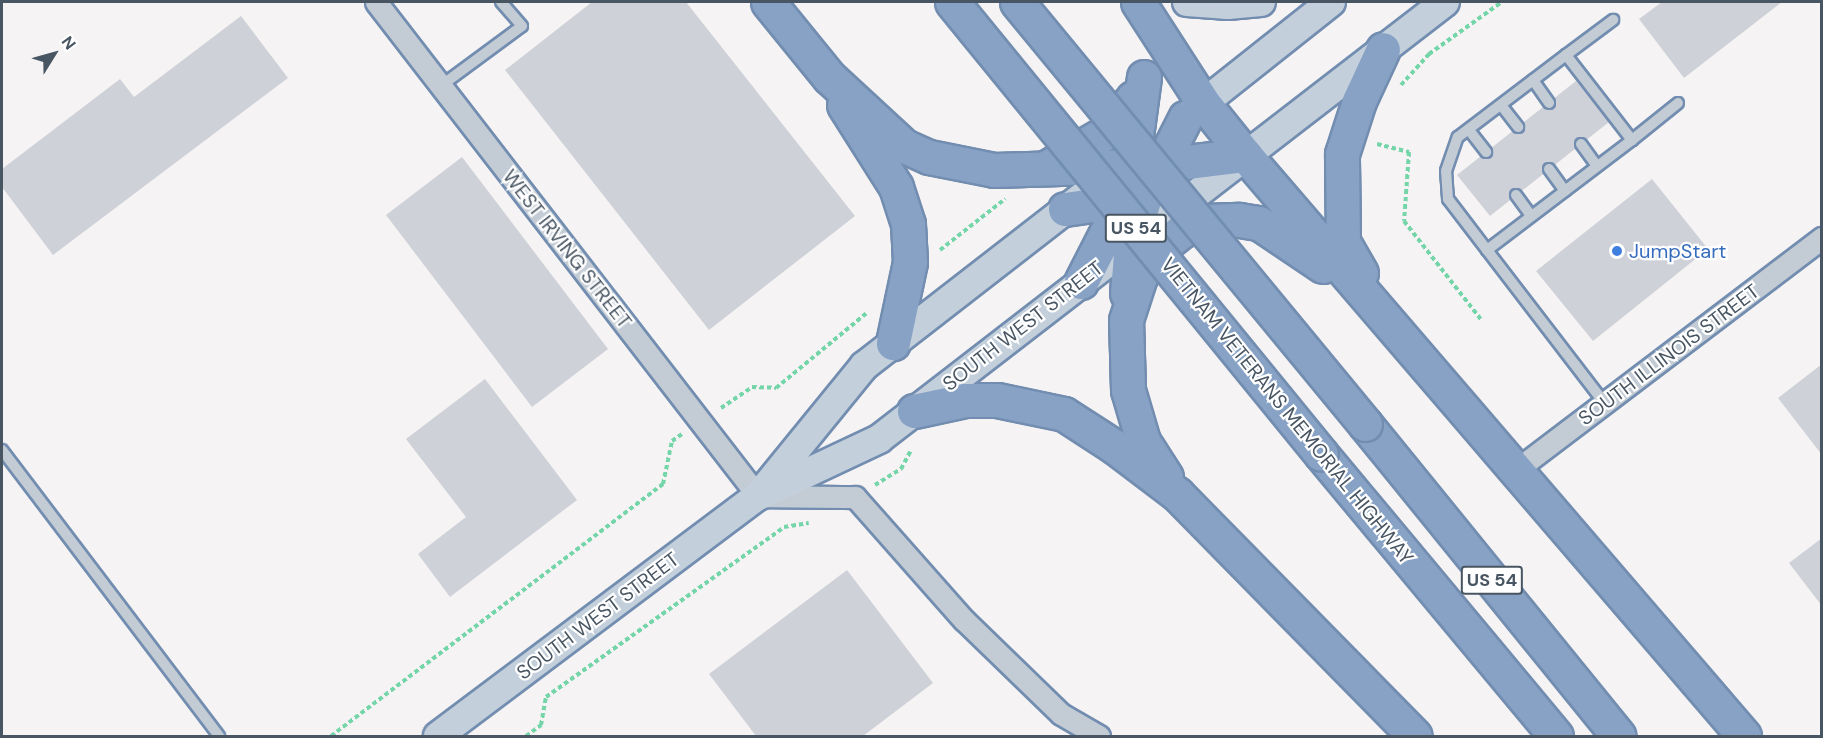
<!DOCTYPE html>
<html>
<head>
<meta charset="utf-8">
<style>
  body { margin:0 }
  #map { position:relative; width:1823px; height:738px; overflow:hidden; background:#f5f3f3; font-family:"DM Sans",sans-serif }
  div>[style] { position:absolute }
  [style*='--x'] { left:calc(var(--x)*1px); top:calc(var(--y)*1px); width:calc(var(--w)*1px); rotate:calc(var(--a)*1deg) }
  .building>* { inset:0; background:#ced1d8 }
  .path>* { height:4px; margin-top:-2px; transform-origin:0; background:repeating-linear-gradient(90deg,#74d5a9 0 4.5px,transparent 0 7.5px) }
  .roads { filter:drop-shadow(2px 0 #728db0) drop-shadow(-2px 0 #728db0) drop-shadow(0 2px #728db0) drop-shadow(0 -2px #728db0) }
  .service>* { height:10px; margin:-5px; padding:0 5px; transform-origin:5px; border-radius:5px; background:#c3ccd5 }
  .minor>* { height:21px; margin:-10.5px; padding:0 10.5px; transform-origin:10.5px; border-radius:10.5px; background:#c3ccd5 }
  .secondary>* { height:28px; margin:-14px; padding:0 14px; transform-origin:14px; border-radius:14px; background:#c4cfdc }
  .motorway>* { height:33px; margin:-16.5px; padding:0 16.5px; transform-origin:16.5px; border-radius:16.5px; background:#87a2c4 }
  .bridges { filter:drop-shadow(2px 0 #728db0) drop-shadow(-2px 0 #728db0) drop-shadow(0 2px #728db0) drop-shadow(0 -2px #728db0) }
  .motorway-bridge>* { height:33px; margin:-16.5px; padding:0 16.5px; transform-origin:16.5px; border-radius:16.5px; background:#87a2c4 }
  .dots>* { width:16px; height:16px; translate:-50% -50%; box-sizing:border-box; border:3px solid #fff; border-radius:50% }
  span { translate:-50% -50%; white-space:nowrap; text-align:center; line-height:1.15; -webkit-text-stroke:4.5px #fff; paint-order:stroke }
  .shield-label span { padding:2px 4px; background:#fff; border:2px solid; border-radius:4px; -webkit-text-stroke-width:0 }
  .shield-label { font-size:18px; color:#485562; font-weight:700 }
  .street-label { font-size:20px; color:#485562 }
  .shop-label { font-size:20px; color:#366cbe }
  .left { translate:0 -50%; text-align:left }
  .frame { position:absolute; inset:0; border:3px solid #485562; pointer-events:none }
  .north { position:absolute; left:24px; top:24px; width:60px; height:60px; -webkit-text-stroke:4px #fff; paint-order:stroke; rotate:53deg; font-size:16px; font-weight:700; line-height:24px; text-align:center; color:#485562 }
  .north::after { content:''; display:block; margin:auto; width:21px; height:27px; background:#485562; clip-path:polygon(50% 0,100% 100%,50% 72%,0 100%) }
</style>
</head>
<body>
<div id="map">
  <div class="building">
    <i style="clip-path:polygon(592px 2px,686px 2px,855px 216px,709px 330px,505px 70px)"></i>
    <i style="clip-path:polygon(1662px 2px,1782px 2px,1684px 78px,1639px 19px)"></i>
    <i style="clip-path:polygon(241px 16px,288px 78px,53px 255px,2px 187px,2px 169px,120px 79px,134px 97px)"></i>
    <i style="clip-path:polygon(1576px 81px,1609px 122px,1490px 216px,1457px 175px)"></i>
    <i style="clip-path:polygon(462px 157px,608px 349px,532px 407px,386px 215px)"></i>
    <i style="clip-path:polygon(1652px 179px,1708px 249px,1593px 341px,1536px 271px)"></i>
    <i style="clip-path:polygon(1822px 364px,1822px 455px,1778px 398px)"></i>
    <i style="clip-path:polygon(485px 379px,577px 500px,450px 597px,418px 554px,466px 517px,406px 439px)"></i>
    <i style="clip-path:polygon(1822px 538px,1822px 606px,1789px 563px)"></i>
    <i style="clip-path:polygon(847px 570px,933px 683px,863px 736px,756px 736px,709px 674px)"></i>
  </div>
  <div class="path">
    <i style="--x:1401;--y:85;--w:42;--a:-47.9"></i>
    <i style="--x:1429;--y:54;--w:90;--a:-35.5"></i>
    <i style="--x:1377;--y:144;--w:33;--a:14"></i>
    <i style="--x:1409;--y:152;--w:69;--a:94.1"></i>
    <i style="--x:1404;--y:221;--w:127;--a:52"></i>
    <i style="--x:940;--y:250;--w:83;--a:-38.1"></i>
    <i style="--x:721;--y:408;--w:37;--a:-34"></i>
    <i style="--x:752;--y:387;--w:24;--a:2"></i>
    <i style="--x:776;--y:388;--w:119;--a:-39.6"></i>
    <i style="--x:875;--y:485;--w:31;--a:-32"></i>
    <i style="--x:901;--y:469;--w:21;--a:-62"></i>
    <i style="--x:331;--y:736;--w:417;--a:-37.2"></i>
    <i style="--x:663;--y:484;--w:44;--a:-78.2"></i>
    <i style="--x:672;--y:441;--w:12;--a:-35"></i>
    <i style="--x:526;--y:736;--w:19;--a:-36"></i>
    <i style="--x:541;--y:725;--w:28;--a:-80"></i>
    <i style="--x:546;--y:697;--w:292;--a:-35.5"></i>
    <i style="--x:784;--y:527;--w:25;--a:-9"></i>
  </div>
  <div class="roads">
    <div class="service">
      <i style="--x:1566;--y:55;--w:59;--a:-36.7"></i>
      <i style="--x:1533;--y:80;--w:28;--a:55"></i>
      <i style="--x:442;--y:85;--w:99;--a:-36.4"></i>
      <i style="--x:522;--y:26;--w:32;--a:-131"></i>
      <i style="--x:1501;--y:105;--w:28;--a:52"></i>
      <i style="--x:1469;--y:130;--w:28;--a:52"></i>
      <i style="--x:1632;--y:140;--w:59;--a:-38.8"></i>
      <i style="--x:1581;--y:144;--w:27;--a:54"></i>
      <i style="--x:1549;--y:169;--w:27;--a:54"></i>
      <i style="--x:1516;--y:195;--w:26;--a:54"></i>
      <i style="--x:1487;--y:250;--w:64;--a:-127.4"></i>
      <i style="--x:1448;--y:199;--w:28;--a:-94"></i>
      <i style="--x:1446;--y:171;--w:36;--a:-71"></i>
      <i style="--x:1458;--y:137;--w:136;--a:-37.2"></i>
      <i style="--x:1566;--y:55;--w:108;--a:52.2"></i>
      <i style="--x:1632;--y:140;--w:182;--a:142.8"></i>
      <i style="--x:1487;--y:250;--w:194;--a:52.5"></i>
      <i style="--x:2;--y:450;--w:359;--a:52.8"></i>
    </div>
    <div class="minor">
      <i style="--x:376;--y:2;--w:624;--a:52.29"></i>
      <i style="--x:758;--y:496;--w:97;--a:0.6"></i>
      <i style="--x:855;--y:497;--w:164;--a:48.5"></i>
      <i style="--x:964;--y:620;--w:135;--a:44.1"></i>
      <i style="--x:1061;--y:714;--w:44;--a:30.1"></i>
      <i style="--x:1516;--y:470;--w:384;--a:-37.2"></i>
    </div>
    <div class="secondary">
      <i style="--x:1187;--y:2;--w:41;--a:4.2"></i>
      <i style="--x:1228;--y:5;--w:33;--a:-5"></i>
      <i style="--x:1186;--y:117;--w:185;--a:-38.4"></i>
      <i style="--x:763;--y:490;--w:160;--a:-50.8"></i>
      <i style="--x:864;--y:366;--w:277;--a:-37.8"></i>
      <i style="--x:438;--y:736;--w:400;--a:-36.9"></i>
      <i style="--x:758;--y:496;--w:134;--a:-25.2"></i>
      <i style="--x:879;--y:439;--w:715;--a:-37.67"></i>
    </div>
    <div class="motorway">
      <i style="--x:768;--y:2;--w:97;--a:50.9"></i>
      <i style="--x:829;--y:77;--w:102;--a:42.6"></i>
      <i style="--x:904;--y:146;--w:27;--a:24"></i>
      <i style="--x:929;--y:157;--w:66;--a:11.3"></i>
      <i style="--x:994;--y:170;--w:168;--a:-1.7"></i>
      <i style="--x:1162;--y:165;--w:84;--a:-6.9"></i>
      <i style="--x:1138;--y:2;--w:121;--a:57.1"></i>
      <i style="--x:1204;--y:104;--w:65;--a:51.2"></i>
      <i style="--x:1245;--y:155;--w:766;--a:49.34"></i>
      <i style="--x:844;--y:105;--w:97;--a:57.6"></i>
      <i style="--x:896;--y:187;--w:39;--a:72"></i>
      <i style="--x:908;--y:224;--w:38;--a:87"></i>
      <i style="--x:910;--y:262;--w:83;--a:101.9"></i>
      <i style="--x:1049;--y:166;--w:67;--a:-30.4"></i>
      <i style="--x:1107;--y:132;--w:43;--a:-52.6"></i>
      <i style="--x:1065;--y:209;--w:77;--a:-8.2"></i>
      <i style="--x:1361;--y:273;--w:36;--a:-120"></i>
      <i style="--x:1343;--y:242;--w:88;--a:-90.7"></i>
      <i style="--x:1342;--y:154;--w:56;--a:-72.2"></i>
      <i style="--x:1359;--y:101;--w:57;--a:-65.2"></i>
      <i style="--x:1081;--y:282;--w:106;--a:-62.9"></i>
      <i style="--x:1129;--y:188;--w:112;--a:-82.3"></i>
      <i style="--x:1127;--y:293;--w:52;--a:-85.6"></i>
      <i style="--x:1131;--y:241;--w:46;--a:-72.3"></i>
      <i style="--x:1145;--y:197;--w:89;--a:-63.1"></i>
      <i style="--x:914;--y:411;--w:52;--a:-12.2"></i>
      <i style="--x:965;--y:400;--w:32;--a:0"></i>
      <i style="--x:997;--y:400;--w:68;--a:11.8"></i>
      <i style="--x:1064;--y:414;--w:61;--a:32.9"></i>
      <i style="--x:1115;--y:447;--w:78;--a:37.2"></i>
      <i style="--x:1177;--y:494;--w:339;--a:45.5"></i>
      <i style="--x:1365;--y:424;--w:402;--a:50.9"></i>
      <i style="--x:1321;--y:454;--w:367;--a:50.2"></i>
      <i style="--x:1166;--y:477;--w:43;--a:-122.6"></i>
      <i style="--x:1143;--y:441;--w:53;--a:-106.4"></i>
      <i style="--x:1128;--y:390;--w:70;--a:-91.6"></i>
      <i style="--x:1126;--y:320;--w:45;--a:-72"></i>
      <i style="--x:1140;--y:277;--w:26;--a:-61"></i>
      <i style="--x:1153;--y:254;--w:36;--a:-39"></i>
      <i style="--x:1181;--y:231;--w:26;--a:-23"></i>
      <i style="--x:1205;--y:221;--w:34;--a:-2"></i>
      <i style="--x:1239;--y:220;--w:20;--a:9"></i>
      <i style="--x:1259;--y:223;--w:77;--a:33.9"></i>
    </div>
  </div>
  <div class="bridges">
    <div class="motorway-bridge">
      <i style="--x:952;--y:2;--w:583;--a:50.77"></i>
      <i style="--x:1017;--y:2;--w:547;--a:50.49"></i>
    </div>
  </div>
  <div class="dots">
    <i style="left:1617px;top:251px;background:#3f7fe0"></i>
  </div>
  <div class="shield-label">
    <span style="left:1136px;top:228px">US 54</span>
    <span style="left:1492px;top:580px">US 54</span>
  </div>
  <div class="street-label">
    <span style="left:567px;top:249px;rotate:52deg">WEST IRVING STREET</span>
    <span style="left:1023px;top:326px;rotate:-38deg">SOUTH WEST STREET</span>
    <span style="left:1669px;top:355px;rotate:-37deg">SOUTH ILLINOIS STREET</span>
    <span style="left:1287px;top:411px;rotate:51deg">VIETNAM VETERANS MEMORIAL HIGHWAY</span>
    <span style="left:598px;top:616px;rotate:-37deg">SOUTH WEST STREET</span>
  </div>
  <div class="shop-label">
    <span class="left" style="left:1629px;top:251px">JumpStart</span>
  </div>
  <div class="frame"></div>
  <div class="north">N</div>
</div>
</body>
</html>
